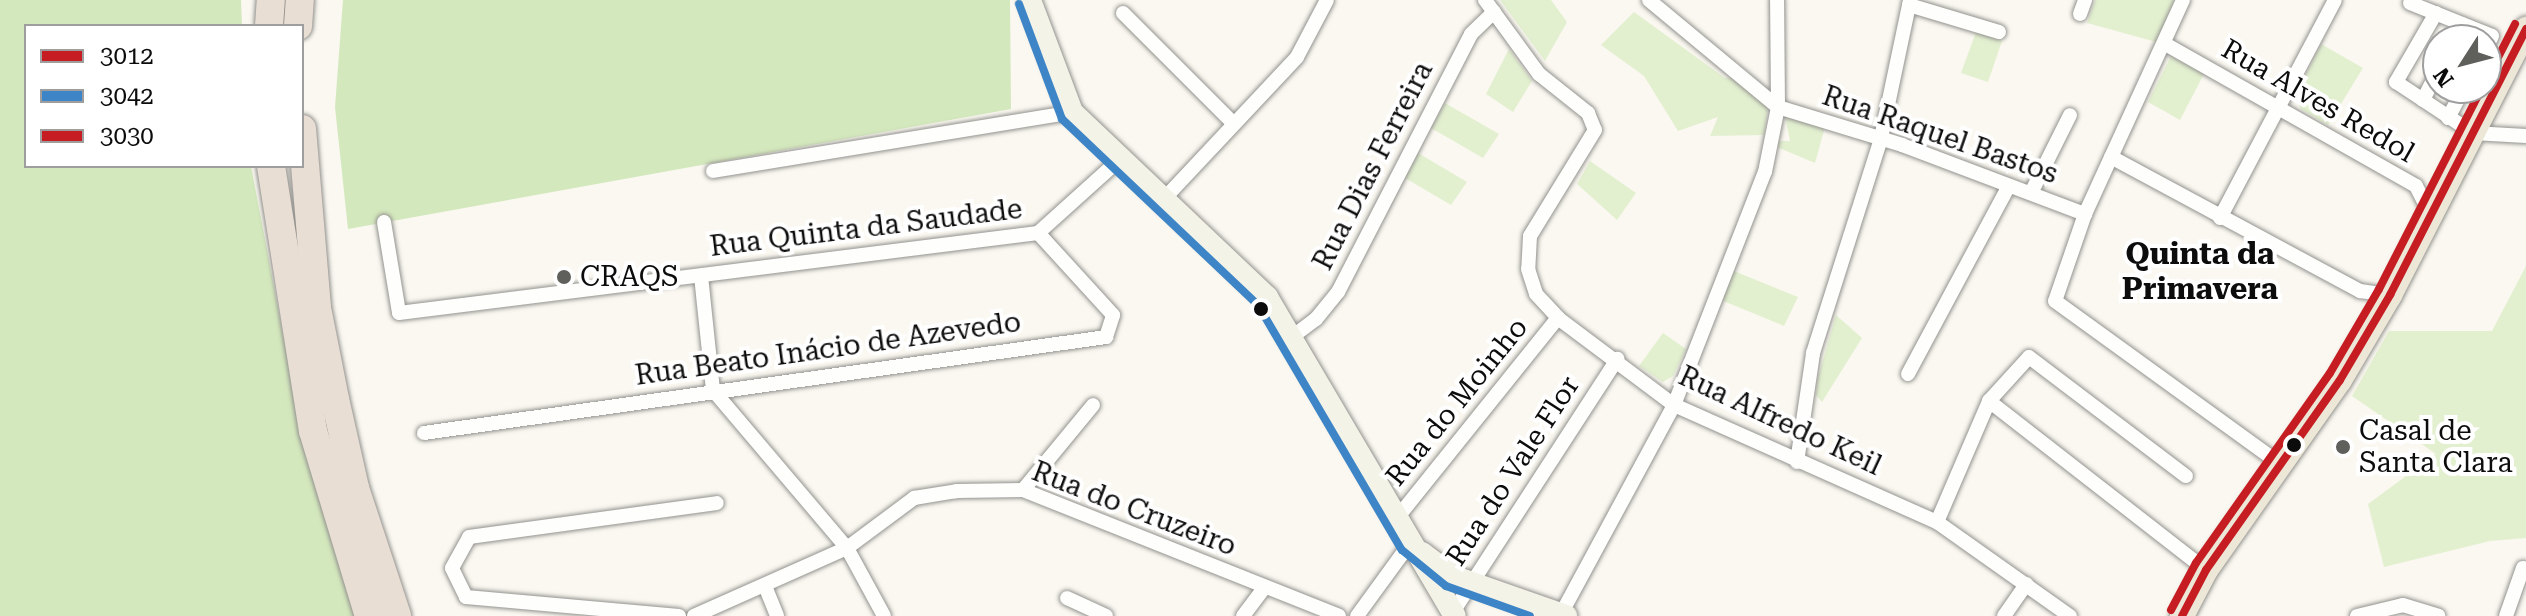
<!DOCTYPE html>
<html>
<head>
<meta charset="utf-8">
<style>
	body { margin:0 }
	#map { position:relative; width:2526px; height:616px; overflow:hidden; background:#faf8f0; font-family:"Roboto Serif",serif }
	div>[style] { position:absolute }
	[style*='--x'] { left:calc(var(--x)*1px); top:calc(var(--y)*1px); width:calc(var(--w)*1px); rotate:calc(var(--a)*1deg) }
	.green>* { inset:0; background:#e3f0d0 }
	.forest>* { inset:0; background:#d4e8bd }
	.roads { filter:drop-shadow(0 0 2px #93928f) drop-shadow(0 0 2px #93928f) }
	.street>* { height:14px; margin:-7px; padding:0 7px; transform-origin:7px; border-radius:7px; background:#fefefd }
	.secondary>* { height:22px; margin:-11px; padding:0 11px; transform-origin:11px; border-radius:11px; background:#f4f3e8 }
	.primary>* { height:24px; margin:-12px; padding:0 12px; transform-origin:12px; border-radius:12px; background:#ece7d7 }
	.highway>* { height:28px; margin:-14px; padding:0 14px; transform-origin:14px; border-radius:14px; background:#e9ded4 }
	.bus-1>* { height:8px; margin:-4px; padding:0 4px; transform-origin:4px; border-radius:4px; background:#c61d23 }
	.bus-2>* { height:8px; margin:-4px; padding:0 4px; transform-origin:4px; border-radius:4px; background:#3d85c6 }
	.bus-3>* { height:8px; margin:-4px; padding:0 4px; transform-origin:4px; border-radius:4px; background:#c61d23 }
	.dots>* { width:22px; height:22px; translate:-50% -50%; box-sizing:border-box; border:4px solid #fff; border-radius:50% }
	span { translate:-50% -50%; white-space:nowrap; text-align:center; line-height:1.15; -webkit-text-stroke:8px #fff; paint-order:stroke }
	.street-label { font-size:28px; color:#0c0c0c }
	.poi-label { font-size:28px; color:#0c0c0c }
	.left { translate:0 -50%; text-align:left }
	.neighbourhood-label { font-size:30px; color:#0c0c0c; font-weight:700 }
	.legend { position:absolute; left:24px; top:24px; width:280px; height:144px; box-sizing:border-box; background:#fff; border:2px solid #9e9e9e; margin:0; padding:10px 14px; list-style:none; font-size:24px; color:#0c0c0c }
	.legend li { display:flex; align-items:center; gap:16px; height:40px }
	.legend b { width:40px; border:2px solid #9e9e9e }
	.north { position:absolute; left:2422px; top:24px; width:80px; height:80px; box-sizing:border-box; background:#fff; border:2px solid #9e9e9e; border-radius:50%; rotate:234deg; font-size:22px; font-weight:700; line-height:32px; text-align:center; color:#0c0c0c }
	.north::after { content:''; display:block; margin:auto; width:28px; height:36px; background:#5f5f5c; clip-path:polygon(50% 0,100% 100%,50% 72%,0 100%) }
</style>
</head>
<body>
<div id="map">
	<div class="green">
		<div style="clip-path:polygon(1500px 0,1551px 0,1567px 22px,1545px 61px)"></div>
		<div style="clip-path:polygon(2095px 0,2174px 0,2160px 43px,2087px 23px)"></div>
		<div style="clip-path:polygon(1634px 12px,1725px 78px,1739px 78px,1768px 106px,1764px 135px,1710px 136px,1718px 117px,1678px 131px,1644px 76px,1601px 45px)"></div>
		<div style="clip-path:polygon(1976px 32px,2002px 41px,1988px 82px,1961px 73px)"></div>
		<div style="clip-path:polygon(2321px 44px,2363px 68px,2328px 125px,2301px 109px,2295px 97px)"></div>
		<div style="clip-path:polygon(1509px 49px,1532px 81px,1513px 112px,1486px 94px)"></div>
		<div style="clip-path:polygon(2171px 56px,2204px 74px,2180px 120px,2148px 102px)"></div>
		<div style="clip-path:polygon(1445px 103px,1499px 134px,1483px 158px,1431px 128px)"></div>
		<div style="clip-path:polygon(1789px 104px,1828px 116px,1815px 163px,1777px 147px,1779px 141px,1790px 141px,1785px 116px)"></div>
		<div style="clip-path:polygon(1418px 153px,1467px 182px,1451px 205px,1405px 178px)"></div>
		<div style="clip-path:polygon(1590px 161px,1636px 193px,1617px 220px,1577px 184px)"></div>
		<div style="clip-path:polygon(2526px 266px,2526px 538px,2490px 541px,2384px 567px,2368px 504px,2436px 454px,2352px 396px,2389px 331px,2492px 331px)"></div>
		<div style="clip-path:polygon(1734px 271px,1798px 297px,1784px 326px,1721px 300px)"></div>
		<div style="clip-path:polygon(1836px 315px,1862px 338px,1822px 402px,1816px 395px,1817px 381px)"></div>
		<div style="clip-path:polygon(1663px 333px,1686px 349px,1673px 376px,1663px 382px,1639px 366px)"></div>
	</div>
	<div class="forest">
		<div style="clip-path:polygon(0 0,241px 0,242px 26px,26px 26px,26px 166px,251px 166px,299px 418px,356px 616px,0 616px)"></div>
		<div style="clip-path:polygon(343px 0,1010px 0,1011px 109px,348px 229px,335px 107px)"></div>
	</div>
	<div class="roads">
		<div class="street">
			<div style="--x:1485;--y:0;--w:92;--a:53.9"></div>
			<div style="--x:1539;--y:74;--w:63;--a:38.5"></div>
			<div style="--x:1588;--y:113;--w:18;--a:68"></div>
			<div style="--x:1595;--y:130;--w:124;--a:121.5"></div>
			<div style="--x:1530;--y:236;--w:33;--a:93"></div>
			<div style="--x:1528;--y:269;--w:26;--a:72"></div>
			<div style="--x:1536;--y:294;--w:33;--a:47"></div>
			<div style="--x:1558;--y:318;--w:145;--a:36.9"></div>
			<div style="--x:1674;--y:405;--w:288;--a:24"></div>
			<div style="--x:1937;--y:522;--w:163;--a:35.3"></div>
			<div style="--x:1649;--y:0;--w:168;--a:39.7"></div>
			<div style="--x:1778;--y:107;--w:130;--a:17"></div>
			<div style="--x:1902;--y:145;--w:196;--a:20.7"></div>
			<div style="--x:2183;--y:0;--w:235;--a:114.6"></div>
			<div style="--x:2085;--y:214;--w:92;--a:109"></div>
			<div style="--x:2055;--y:301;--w:278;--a:35.9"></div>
			<div style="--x:2410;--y:3;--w:88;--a:21.9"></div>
			<div style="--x:2492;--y:36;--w:13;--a:117"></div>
			<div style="--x:1909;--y:5;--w:94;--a:16.7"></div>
			<div style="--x:1123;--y:13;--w:156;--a:45"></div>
			<div style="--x:2436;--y:13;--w:80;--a:120.1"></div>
			<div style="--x:2396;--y:82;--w:92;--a:33.5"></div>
			<div style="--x:2473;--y:133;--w:53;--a:3.2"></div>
			<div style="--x:2080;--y:14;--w:15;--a:-70"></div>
			<div style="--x:2454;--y:40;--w:18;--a:-61"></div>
			<div style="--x:2167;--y:45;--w:286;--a:29.5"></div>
			<div style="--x:2416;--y:186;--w:31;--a:63"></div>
			<div style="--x:2423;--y:100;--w:33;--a:-63"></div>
			<div style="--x:2448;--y:118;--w:34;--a:-62"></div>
			<div style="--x:2111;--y:157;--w:283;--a:28.3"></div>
			<div style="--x:2360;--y:291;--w:30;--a:8"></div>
			<div style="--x:713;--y:171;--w:364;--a:-9.3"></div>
			<div style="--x:2031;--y:193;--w:87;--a:-63.4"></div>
			<div style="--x:1162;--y:201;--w:197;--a:-46.8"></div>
			<div style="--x:1297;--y:57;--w:64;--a:-62.2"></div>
			<div style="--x:2220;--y:218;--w:246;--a:-62.2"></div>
			<div style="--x:384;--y:222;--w:92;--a:80.6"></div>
			<div style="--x:399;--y:313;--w:644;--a:-7.14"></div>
			<div style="--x:1038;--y:233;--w:109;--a:-42"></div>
			<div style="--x:701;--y:276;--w:115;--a:84"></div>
			<div style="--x:713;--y:390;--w:207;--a:49.7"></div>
			<div style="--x:847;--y:548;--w:77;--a:61.4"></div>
			<div style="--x:1292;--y:337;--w:30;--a:-37"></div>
			<div style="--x:1316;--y:319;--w:35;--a:-51"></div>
			<div style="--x:1338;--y:292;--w:290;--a:-62.7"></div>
			<div style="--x:1471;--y:34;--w:32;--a:-44"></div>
			<div style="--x:1908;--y:374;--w:213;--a:-61.8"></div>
			<div style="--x:1989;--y:401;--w:59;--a:-47.7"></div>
			<div style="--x:2029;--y:357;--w:197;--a:37.2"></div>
			<div style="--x:424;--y:433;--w:689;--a:-8.01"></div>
			<div style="--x:1106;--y:337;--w:23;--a:-72"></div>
			<div style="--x:1113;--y:315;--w:111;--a:-132.4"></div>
			<div style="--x:1797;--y:462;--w:110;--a:-81.6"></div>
			<div style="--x:1813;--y:353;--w:225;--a:-72.4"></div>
			<div style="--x:1881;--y:138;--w:141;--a:-78.1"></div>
			<div style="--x:1023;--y:490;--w:110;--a:-50.5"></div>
			<div style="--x:1397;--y:518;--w:257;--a:-51.2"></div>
			<div style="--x:1937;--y:522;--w:132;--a:-66.7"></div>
			<div style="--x:1989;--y:401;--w:275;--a:37.9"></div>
			<div style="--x:765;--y:586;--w:32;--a:68"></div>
			<div style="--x:1067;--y:598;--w:43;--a:24.8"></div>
			<div style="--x:1453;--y:612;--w:302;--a:-57"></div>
			<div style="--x:679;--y:616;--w:214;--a:-174.9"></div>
			<div style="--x:466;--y:597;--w:32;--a:-116"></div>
			<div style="--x:452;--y:568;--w:35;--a:-61"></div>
			<div style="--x:469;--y:537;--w:250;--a:-7.8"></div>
			<div style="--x:694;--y:616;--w:167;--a:-24"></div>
			<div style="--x:847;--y:548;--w:84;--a:-36.7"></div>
			<div style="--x:914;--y:498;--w:44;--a:-9.2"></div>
			<div style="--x:957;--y:491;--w:66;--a:-0.9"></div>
			<div style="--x:1023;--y:490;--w:340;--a:21.7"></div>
			<div style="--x:1243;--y:616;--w:36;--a:-53"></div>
			<div style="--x:1357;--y:616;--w:92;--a:-53.9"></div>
			<div style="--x:1560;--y:616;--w:240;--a:-61.6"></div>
			<div style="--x:1674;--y:405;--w:250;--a:-68.7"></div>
			<div style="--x:1765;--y:172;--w:66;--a:-78.7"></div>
			<div style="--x:1778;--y:107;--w:107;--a:-90.5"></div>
			<div style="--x:2004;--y:616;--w:39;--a:-55"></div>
			<div style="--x:2357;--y:616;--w:47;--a:-13.4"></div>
			<div style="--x:2403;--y:605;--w:37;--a:17"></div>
			<div style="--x:2506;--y:616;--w:51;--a:-70.5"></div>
		</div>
		<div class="secondary">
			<div style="--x:1030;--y:0;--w:120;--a:69.4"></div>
			<div style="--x:1072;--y:112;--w:269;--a:43.5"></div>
			<div style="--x:1267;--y:297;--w:370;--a:59.5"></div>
			<div style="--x:1422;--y:553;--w:38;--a:37"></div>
			<div style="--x:1452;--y:576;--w:121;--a:19.3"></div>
		</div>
		<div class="primary">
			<div style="--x:2182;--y:616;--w:52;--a:-62.4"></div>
			<div style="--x:2206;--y:570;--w:232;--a:-54.8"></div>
			<div style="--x:2340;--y:380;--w:99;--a:-59.5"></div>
			<div style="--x:2390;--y:295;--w:299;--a:-62.9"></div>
		</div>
		<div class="highway">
			<div style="--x:269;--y:26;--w:26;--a:-86"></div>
			<div style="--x:298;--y:26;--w:26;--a:-86"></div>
			<div style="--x:302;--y:129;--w:180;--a:85.2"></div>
			<div style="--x:317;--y:308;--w:93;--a:78.8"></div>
			<div style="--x:335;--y:399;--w:91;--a:77.3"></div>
			<div style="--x:355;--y:488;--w:135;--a:71.8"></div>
			<div style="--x:271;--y:166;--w:268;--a:81"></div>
			<div style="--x:313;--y:431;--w:193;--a:73.2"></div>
		</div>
	</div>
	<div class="bus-1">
		<div style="--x:2182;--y:616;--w:52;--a:-62.4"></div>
		<div style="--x:2206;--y:570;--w:232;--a:-54.8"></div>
		<div style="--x:2340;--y:380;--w:99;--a:-59.5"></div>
		<div style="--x:2390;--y:295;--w:299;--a:-62.9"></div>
	</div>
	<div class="bus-2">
		<div style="--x:1019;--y:4;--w:123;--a:69.5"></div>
		<div style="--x:1062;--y:119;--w:270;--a:43.5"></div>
		<div style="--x:1258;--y:305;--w:284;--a:59.6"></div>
		<div style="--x:1402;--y:550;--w:57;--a:39.3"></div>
		<div style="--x:1446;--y:586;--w:89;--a:19.7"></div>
	</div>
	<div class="bus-3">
		<div style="--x:2486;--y:81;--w:64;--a:-63"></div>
		<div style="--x:2171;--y:610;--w:53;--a:-62"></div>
		<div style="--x:2196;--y:563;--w:232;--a:-54.8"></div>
		<div style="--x:2330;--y:373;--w:97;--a:-59.7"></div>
		<div style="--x:2379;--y:289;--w:226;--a:-62.9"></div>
	</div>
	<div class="dots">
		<div style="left:564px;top:277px;background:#5f5f5c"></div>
		<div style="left:1261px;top:309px;background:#0c0c0c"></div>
		<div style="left:2294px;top:445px;background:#0c0c0c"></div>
		<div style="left:2343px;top:447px;background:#5f5f5c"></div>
	</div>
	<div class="street-label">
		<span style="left:2318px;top:101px;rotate:30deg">Rua Alves Redol</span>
		<span style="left:1940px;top:135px;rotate:19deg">Rua Raquel Bastos</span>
		<span style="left:1373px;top:166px;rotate:-63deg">Rua Dias Ferreira</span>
		<span style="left:866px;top:228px;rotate:-7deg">Rua Quinta da Saudade</span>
		<span style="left:828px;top:349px;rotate:-8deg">Rua Beato Inácio de Azevedo</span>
		<span style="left:1457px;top:402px;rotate:-51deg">Rua do Moinho</span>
		<span style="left:1780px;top:421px;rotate:25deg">Rua Alfredo Keil</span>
		<span style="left:1513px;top:471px;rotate:-57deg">Rua do Vale Flor</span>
		<span style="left:1134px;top:509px;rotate:21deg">Rua do Cruzeiro</span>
	</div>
	<div class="poi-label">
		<span class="left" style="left:580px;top:277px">CRAQS</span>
		<span class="left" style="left:2359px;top:447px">Casal de<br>Santa Clara</span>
	</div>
	<div class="neighbourhood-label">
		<span style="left:2200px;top:271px">Quinta da<br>Primavera</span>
	</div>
	<ul class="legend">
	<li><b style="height:10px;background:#c61d23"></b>3012</li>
	<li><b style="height:10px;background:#3d85c6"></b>3042</li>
	<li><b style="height:10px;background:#c61d23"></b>3030</li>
	</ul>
	<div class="north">N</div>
</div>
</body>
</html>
